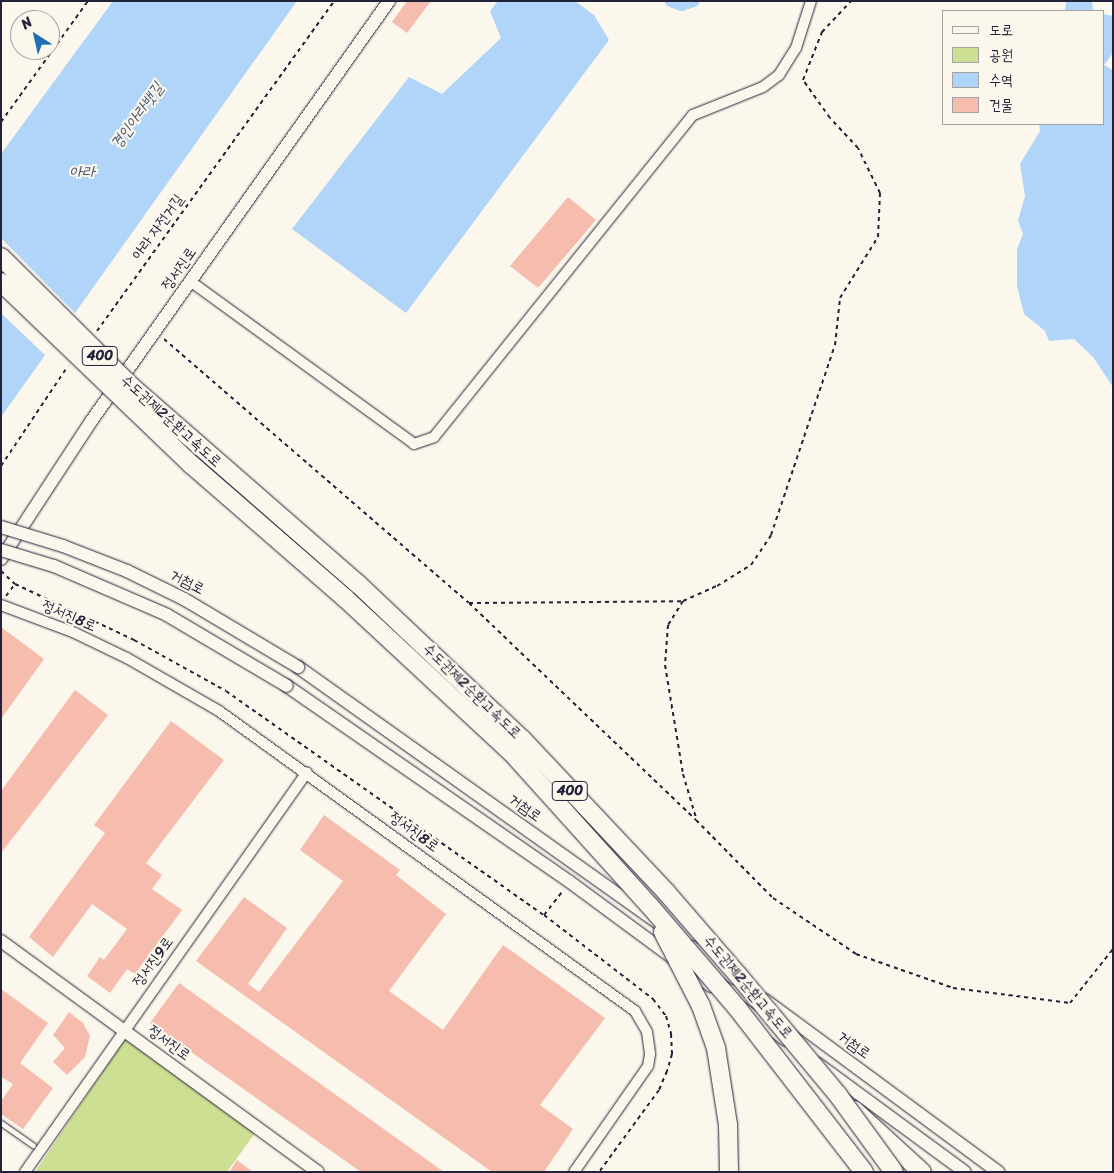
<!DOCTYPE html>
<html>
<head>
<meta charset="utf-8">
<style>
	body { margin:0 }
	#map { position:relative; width:1114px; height:1173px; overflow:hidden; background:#fbf7ec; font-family:Sriracha,"Poor Story",sans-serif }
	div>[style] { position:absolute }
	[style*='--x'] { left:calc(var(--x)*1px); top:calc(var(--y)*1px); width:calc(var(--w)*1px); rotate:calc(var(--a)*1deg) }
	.green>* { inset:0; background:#cddf93 }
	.water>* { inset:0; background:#b0d5f9 }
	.pier>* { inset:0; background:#fbf7ec }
	.canal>* { height:11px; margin:-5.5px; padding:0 5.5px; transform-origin:5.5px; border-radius:5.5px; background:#b0d5f9 }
	.building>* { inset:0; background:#f6bcad }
	.path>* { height:2px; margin-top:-1px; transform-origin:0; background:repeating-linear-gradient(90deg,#22223b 0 4px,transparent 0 8px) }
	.roads { filter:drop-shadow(0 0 1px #22223b) drop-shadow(0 0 1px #22223b) }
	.service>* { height:5px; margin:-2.5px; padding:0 2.5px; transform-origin:2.5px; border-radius:2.5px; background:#fbf7ec }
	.minor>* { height:10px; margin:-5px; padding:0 5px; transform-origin:5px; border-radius:5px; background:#fbf7ec }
	.tertiary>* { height:12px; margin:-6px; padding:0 6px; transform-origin:6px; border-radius:6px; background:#fbf7ec }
	.motorway>* { height:18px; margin:-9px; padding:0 9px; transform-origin:9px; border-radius:9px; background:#fbf7ec }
	.bridges { filter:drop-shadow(0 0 1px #22223b) drop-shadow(0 0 1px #22223b) }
	.tertiary-bridge>* { height:12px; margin:-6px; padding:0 6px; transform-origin:6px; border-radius:6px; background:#fbf7ec }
	.motorway-bridge>* { height:18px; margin:-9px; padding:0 9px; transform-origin:9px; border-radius:9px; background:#fbf7ec }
	span { translate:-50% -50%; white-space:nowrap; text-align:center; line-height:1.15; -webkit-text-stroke:4px #fbf7ec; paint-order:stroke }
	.shield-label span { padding:1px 4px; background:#fbf7ec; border:1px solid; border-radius:4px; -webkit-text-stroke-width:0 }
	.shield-label { font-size:14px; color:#22223b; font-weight:700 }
	.street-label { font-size:15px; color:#22223b }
	.water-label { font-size:16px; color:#4d5874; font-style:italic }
	.frame { position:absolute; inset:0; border:2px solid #22223b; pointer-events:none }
	.legend { position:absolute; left:942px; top:10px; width:162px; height:115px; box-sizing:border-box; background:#fbf7ec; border:1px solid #a4a2a5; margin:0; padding:6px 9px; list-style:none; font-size:15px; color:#22223b }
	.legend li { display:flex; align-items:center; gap:10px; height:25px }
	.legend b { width:25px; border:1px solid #a4a2a5 }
	.north { position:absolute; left:10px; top:10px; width:50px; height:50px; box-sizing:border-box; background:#fbf7ec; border:1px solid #a4a2a5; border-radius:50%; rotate:325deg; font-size:14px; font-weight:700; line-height:20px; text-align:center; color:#22223b }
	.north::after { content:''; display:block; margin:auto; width:18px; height:22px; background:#1f6fb2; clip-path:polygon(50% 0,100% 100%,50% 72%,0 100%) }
</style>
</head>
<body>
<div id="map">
	<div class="green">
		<div style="clip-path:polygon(126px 1037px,255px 1133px,227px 1172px,35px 1172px)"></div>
	</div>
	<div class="water">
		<div style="clip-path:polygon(113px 1px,297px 1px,1px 417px,1px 154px)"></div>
		<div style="clip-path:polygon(498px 1px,575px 1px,594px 15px,609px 40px,406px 313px,292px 229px,409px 77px,442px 94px,501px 38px,490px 11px)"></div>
		<div style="clip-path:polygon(1066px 1px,1092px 1px,1093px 11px,1065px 11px)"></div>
		<div style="clip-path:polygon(1103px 14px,1113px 16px,1113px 53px,1104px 65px,1113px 70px,1113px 387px,1093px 357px,1074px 339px,1049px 341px,1045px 331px,1024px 314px,1017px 286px,1017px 249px,1023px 234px,1018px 221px,1025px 196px,1020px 164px,1040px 131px,1039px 124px,1103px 124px)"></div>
	</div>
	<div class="pier">
		<div style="clip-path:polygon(1px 238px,77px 315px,47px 357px,1px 313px)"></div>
	</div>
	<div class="canal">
		<div style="--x:670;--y:1;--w:12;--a:20"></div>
		<div style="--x:681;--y:5;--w:13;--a:-18"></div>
	</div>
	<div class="building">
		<div style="clip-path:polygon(407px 1px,431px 1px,407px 33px,392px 22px)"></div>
		<div style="clip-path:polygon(568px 197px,596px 220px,538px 288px,510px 266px)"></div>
		<div style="clip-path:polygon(1px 627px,44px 659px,1px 719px)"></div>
		<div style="clip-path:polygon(75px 690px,108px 715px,1px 853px,1px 791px)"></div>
		<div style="clip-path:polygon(171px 721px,224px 760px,146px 863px,162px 875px,152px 889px,182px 910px,135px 974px,127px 969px,110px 993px,87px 976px,100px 957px,104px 960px,127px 929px,92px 904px,53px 957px,29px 937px,105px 833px,94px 825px)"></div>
		<div style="clip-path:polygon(324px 815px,400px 870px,396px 875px,446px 914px,389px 991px,443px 1030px,503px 945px,605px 1018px,540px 1105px,573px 1129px,544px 1172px,492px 1172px,196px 961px,244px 897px,287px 928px,248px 984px,259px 992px,343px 881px,300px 850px)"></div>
		<div style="clip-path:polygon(179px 983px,444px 1172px,361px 1172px,150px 1023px)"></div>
		<div style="clip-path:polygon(1px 989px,48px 1023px,20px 1063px,53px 1088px,23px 1129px,1px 1114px,1px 1101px,13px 1084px,1px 1077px)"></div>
		<div style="clip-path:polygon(69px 1012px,83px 1023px,90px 1036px,85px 1057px,67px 1075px,53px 1062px,65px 1048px,53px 1035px)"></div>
		<div style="clip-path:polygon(237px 1160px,253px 1172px,229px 1172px)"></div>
	</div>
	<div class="path">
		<div style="--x:1;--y:122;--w:149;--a:-54.3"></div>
		<div style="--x:97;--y:331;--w:406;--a:-54.3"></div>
		<div style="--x:164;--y:339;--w:403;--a:40.9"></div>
		<div style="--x:469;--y:603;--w:214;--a:-0.5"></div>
		<div style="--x:683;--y:601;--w:37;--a:-24"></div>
		<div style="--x:717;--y:586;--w:40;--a:-32"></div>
		<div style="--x:751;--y:565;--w:36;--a:-56"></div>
		<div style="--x:771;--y:535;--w:200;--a:-71.4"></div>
		<div style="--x:835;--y:345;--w:47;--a:-83.9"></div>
		<div style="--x:840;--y:298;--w:72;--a:-58.1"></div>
		<div style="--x:878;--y:237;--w:44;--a:-87.4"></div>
		<div style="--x:880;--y:193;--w:50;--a:-116.1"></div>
		<div style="--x:858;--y:148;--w:41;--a:-133"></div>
		<div style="--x:830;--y:118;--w:47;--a:-125.4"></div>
		<div style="--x:803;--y:80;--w:52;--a:-68.4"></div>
		<div style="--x:822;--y:32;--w:42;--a:-46.9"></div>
		<div style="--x:1;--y:466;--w:120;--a:-56.2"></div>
		<div style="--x:1;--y:571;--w:19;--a:43"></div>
		<div style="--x:15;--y:584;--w:132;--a:25.2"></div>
		<div style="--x:134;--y:640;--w:105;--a:29"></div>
		<div style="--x:226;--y:691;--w:389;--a:35.2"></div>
		<div style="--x:544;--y:915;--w:138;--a:37.6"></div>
		<div style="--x:653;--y:999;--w:21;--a:53"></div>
		<div style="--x:666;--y:1016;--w:19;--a:74"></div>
		<div style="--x:671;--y:1034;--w:20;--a:87"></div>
		<div style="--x:672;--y:1054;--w:18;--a:106"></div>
		<div style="--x:667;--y:1071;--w:21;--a:113"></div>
		<div style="--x:659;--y:1090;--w:102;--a:126.2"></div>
		<div style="--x:6;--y:596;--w:15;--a:-53"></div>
		<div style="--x:683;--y:601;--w:28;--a:122"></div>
		<div style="--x:668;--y:625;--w:40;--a:94.3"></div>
		<div style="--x:665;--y:665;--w:110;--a:80.6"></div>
		<div style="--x:683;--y:774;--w:46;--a:73.5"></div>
		<div style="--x:469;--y:603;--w:314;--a:43.7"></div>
		<div style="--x:696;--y:820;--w:110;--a:45.4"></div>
		<div style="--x:773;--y:898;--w:100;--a:34"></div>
		<div style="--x:856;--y:954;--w:103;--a:19.3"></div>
		<div style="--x:953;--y:988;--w:118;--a:7.3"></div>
		<div style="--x:1070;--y:1003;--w:69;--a:-51.5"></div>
		<div style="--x:423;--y:845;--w:13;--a:-51"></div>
		<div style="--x:544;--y:915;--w:29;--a:-52"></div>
	</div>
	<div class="roads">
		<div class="service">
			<div style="--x:1;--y:1123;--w:39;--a:35"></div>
		</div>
		<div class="minor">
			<div style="--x:190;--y:281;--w:277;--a:36"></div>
			<div style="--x:414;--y:444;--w:21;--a:-19"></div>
			<div style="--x:434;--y:437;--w:413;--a:-51.2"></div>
			<div style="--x:693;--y:115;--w:75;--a:-21.8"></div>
			<div style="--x:763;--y:87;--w:20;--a:-37"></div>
			<div style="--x:779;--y:75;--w:32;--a:-58"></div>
			<div style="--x:796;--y:48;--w:49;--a:-72.3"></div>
			<div style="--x:1;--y:605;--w:79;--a:20.7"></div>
			<div style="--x:75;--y:633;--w:58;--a:25.7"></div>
			<div style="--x:127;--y:658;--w:106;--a:29.9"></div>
			<div style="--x:219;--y:711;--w:513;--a:35.8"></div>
			<div style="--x:635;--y:1011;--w:24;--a:60"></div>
			<div style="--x:647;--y:1032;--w:22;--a:82"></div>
			<div style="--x:650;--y:1054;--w:12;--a:99"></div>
			<div style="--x:648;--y:1066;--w:129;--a:124.9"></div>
			<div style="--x:25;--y:1172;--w:489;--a:-54.8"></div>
		</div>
		<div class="tertiary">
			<div style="--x:1;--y:559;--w:166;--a:-56.8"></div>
			<div style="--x:92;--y:420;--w:514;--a:-54.67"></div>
			<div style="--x:298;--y:667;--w:443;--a:35.4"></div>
			<div style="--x:287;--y:686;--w:344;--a:34.7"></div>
			<div style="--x:570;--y:882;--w:175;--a:36.4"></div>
			<div style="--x:1;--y:941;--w:392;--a:36.1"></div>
			<div style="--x:692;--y:947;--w:52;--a:36.4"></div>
			<div style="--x:765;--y:1000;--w:290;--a:36.4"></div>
			<div style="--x:743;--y:1009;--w:53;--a:35.8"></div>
			<div style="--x:818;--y:1064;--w:182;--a:36.3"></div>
		</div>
		<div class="motorway">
			<div style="--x:854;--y:1110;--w:92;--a:42.4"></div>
		</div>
	</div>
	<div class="bridges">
		<div class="tertiary-bridge">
			<div style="--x:1;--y:527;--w:65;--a:17"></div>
			<div style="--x:63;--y:546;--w:69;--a:21.3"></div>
			<div style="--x:127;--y:571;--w:64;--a:26.2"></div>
			<div style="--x:184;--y:599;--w:133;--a:30.8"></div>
			<div style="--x:1;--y:550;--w:55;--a:16.8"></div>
			<div style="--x:54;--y:566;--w:123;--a:23.4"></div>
			<div style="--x:167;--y:615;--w:139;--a:30.6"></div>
		</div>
		<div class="motorway-bridge">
			<div style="--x:1;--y:257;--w:185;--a:44.8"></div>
			<div style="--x:132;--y:387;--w:300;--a:41.1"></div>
			<div style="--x:358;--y:584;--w:226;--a:43.4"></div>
			<div style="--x:522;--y:739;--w:210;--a:46.7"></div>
			<div style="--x:666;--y:892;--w:110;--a:49.1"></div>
			<div style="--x:738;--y:975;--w:156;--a:50.2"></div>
			<div style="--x:838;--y:1095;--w:95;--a:54"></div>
			<div style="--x:1;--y:282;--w:265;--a:43.8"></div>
			<div style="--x:192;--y:465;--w:203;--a:41"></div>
			<div style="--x:345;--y:598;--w:226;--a:42.9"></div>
			<div style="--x:511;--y:752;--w:206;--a:48"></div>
			<div style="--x:649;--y:905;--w:137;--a:49.4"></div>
			<div style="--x:738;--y:1009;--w:206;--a:52.3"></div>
			<div style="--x:663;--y:932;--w:83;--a:62.8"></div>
			<div style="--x:701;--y:1006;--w:45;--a:70.3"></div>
			<div style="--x:716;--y:1048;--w:78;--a:81.1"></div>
			<div style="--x:728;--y:1125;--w:47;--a:88.8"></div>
		</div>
	</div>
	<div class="shield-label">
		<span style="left:100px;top:356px">400</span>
		<span style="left:570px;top:791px">400</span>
	</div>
	<div class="street-label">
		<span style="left:158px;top:227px;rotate:-54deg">아라 자전거길</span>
		<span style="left:179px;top:269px;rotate:-55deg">정서진로</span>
		<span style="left:171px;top:421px;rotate:42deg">수도권제2순환고속도로</span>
		<span style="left:187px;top:582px;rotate:27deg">거첨로</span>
		<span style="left:69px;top:616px;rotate:23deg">정서진8로</span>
		<span style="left:472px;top:691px;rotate:44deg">수도권제2순환고속도로</span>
		<span style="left:525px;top:808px;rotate:36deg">거첨로</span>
		<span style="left:414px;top:832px;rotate:36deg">정서진8로</span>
		<span style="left:153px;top:962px;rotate:-54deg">정서진9로</span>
		<span style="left:748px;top:987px;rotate:50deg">수도권제2순환고속도로</span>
		<span style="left:169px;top:1043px;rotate:36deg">정서진로</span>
		<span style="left:854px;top:1045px;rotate:36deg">거첨로</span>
	</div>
	<div class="water-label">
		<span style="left:137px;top:116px;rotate:-54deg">경인아라뱃길</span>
		<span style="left:82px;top:172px">아라</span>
	</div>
	<div class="frame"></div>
	<ul class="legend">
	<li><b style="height:6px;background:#fbf7ec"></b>도로</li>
	<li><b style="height:14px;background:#cddf93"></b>공원</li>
	<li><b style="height:14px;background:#b0d5f9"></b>수역</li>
	<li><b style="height:14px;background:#f6bcad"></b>건물</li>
	</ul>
	<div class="north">N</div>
</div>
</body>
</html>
